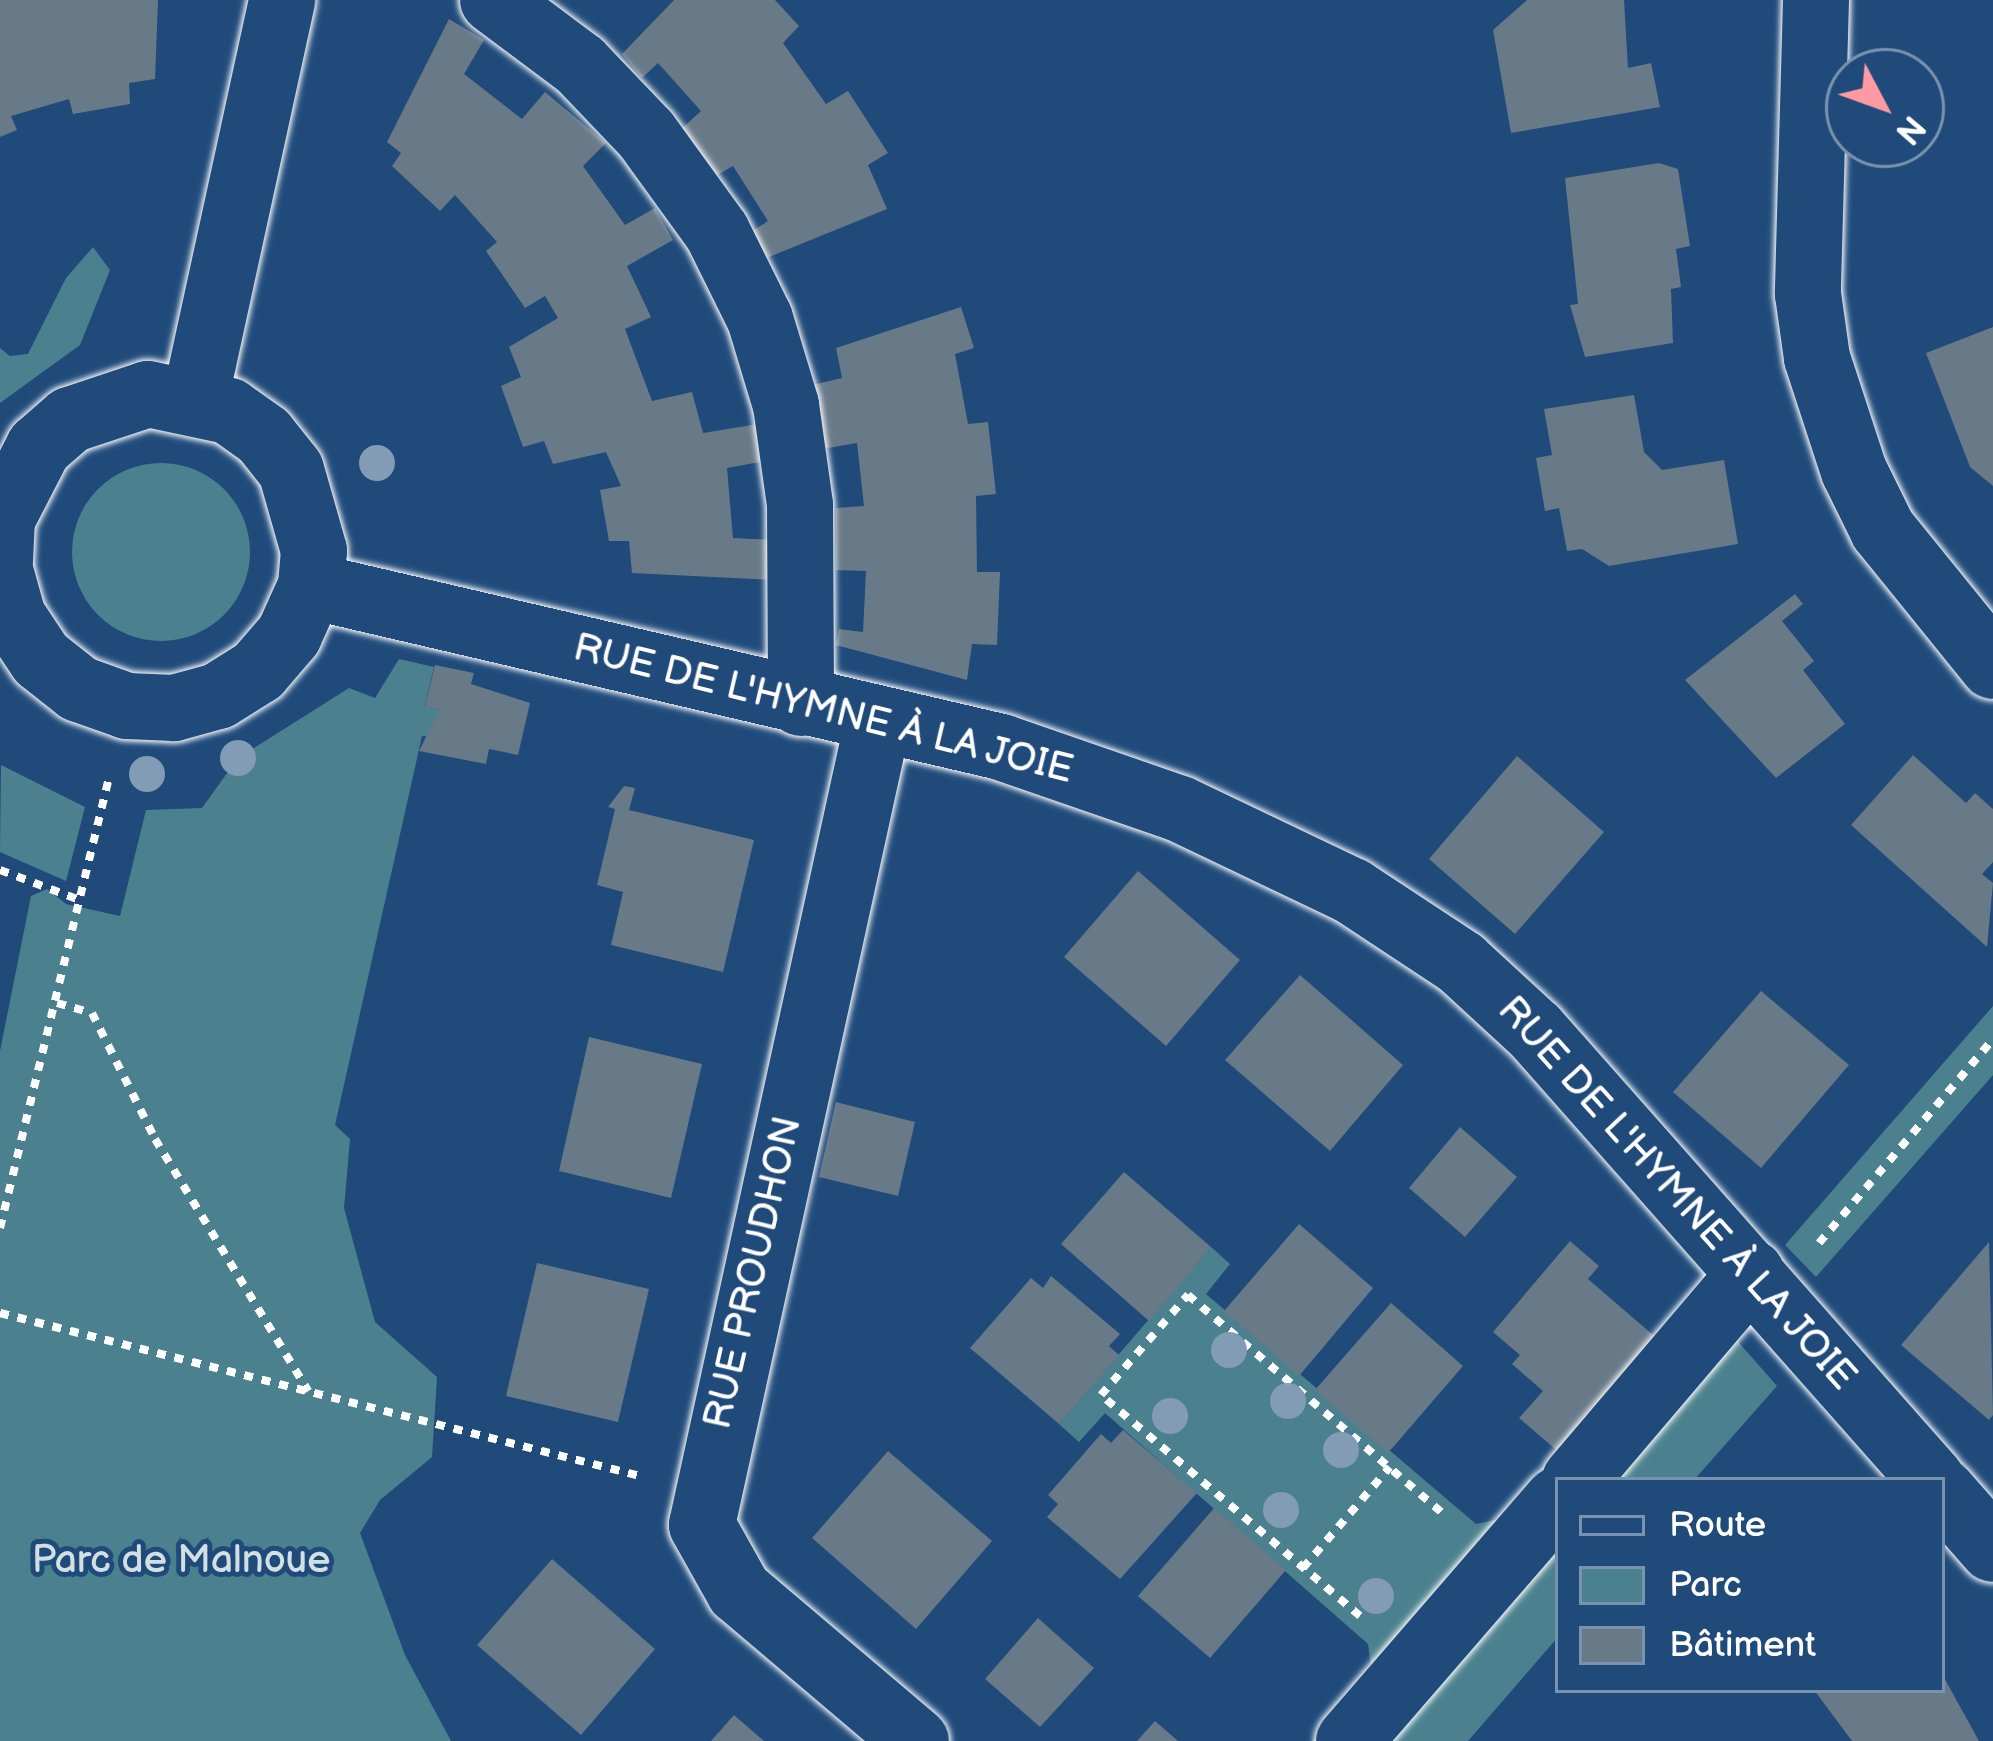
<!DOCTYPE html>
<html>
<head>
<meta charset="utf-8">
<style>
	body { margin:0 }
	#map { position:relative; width:1993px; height:1741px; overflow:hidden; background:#1f4a7a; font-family:"Balsamiq Sans",sans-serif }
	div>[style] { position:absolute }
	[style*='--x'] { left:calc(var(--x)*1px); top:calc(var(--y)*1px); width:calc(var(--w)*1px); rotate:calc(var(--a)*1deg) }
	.green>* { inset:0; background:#4b818e }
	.round { border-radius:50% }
	.building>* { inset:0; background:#687988 }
	.path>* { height:8px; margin-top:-4px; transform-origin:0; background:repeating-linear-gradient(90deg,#fff 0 9px,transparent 0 18px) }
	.roads { filter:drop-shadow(0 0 3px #fff) drop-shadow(0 0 3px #fff) }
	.minor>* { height:66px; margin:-33px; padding:0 33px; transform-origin:33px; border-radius:33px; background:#1f4a7a }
	.trees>* { width:36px; height:36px; margin:-18px; border-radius:50%; background:#819cb4 }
	span { translate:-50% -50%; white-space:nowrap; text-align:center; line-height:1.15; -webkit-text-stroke:10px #1f4a7a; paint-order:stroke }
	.street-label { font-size:39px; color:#fff }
	.park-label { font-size:39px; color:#d2e0e3 }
	.legend { position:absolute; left:1555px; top:1477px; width:390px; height:216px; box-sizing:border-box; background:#1f4a7a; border:3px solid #7992af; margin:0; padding:15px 21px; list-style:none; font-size:36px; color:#fff }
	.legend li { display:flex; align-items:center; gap:24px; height:60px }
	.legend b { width:60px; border:3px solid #7992af }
	.north { position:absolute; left:1825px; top:48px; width:120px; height:120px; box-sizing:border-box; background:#1f4a7a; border:3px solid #7992af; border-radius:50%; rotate:131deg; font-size:33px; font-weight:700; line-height:48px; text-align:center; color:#fff }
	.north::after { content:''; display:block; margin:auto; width:42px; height:54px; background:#ff9aa2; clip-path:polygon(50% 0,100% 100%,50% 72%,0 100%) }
</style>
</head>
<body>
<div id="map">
	<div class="green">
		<div style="clip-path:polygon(93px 247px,110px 270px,80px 345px,0 403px,0 348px,10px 356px,28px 354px,66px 278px)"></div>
		<div class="round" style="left:72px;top:463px;width:178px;height:178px"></div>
		<div style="clip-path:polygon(399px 659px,434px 667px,425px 706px,440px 709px,433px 737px,422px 736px,335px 1125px,350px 1139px,344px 1208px,375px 1322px,437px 1377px,432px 1457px,380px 1500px,360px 1533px,405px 1655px,451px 1741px,0 1741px,0 1051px,31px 896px,47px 889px,66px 904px,120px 916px,146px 810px,202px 808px,238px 758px,349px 688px,375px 698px)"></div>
		<div style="clip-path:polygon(1px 765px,85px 807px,66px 881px,0 852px)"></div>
		<div style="clip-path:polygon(1993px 1006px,1993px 1075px,1816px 1277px,1785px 1245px)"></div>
		<div style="clip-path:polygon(1211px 1247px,1230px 1264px,1206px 1294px,1476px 1524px,1506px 1518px,1698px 1296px,1777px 1386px,1694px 1480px,1558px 1480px,1558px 1637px,1468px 1741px,1312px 1741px,1371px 1667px,1368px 1644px,1105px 1413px,1079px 1442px,1059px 1424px)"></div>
	</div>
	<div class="building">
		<div style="clip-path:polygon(0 0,158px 0,155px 79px,129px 83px,130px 104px,73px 114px,69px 99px,11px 116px,17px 130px,0 137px)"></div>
		<div style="clip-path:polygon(674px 0,775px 0,799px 26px,783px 43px,826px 104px,848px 91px,888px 153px,868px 165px,887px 209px,764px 259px,751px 232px,768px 221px,733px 166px,712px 178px,679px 131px,701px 111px,658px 63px,642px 78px,622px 54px)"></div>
		<div style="clip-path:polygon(1527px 0,1624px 0,1628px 68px,1651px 63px,1660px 107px,1511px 133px,1493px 30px)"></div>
		<div style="clip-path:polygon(449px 19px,484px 40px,464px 74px,522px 119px,545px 92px,606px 143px,583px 166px,625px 225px,655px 208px,673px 240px,627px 266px,651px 317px,625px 329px,652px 401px,692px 392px,703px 433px,758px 424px,765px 461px,727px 468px,733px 538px,775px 540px,774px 580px,632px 573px,629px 541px,609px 541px,600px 490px,621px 486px,606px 452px,553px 464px,544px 441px,523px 447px,501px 386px,521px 377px,509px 347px,558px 318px,545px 296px,525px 308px,486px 251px,497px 242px,455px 195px,440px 211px,392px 166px,401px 153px,387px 142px)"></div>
		<div style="clip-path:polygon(1659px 163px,1678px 169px,1690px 246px,1676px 249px,1681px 287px,1671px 289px,1673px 343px,1585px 357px,1570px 305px,1578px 304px,1565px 178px)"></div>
		<div style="clip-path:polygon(961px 307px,974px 348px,955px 354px,968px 424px,988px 422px,996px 494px,976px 496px,977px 572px,1000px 572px,997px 645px,972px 644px,967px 680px,836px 645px,839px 629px,863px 632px,866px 571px,836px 570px,836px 508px,864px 506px,857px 443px,822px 449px,812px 385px,842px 378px,836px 348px)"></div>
		<div style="clip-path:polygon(1993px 327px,1993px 486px,1970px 467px,1926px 353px)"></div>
		<div style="clip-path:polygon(1634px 395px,1644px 452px,1662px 470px,1724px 460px,1738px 544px,1609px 566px,1582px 549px,1567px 551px,1559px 508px,1545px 511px,1536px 458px,1552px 455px,1544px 409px)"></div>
		<div style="clip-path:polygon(1795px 594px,1803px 604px,1782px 621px,1814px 661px,1803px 670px,1845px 724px,1776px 778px,1685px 680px)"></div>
		<div style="clip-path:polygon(435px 665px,474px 673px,471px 684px,530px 703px,518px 755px,489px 749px,486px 764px,419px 751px,440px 709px,425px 707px)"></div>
		<div style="clip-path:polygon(1913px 755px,1966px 803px,1975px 793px,1993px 809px,1993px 862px,1982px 874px,1993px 883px,1987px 947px,1851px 825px)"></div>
		<div style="clip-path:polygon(1517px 756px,1604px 832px,1515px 934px,1429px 859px)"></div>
		<div style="clip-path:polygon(624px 786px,635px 788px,629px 810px,754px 840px,723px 972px,611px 945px,623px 892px,597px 885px,615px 809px,608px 807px)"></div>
		<div style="clip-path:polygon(1138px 871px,1240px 960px,1166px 1046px,1064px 957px)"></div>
		<div style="clip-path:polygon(1300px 975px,1403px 1065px,1330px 1151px,1225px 1060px)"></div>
		<div style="clip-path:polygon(1761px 991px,1849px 1065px,1761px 1168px,1673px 1092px)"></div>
		<div style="clip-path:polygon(589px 1037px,702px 1064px,671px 1198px,559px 1171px)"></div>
		<div style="clip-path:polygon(836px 1102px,915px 1122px,898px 1196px,819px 1177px)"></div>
		<div style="clip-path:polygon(1460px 1127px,1517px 1177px,1465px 1237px,1409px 1188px)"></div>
		<div style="clip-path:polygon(1124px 1172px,1211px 1247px,1149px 1321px,1061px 1244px)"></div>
		<div style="clip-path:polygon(1299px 1224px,1373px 1288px,1299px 1376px,1224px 1311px)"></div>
		<div style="clip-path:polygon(1570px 1241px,1599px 1266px,1588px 1279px,1660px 1341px,1561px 1454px,1519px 1418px,1543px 1391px,1512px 1364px,1520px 1355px,1493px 1332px)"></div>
		<div style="clip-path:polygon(1989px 1242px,1993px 1415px,1989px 1420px,1901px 1345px)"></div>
		<div style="clip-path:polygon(537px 1263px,649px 1289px,618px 1422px,506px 1396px)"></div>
		<div style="clip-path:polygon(1051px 1276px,1120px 1334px,1109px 1346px,1119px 1355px,1059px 1424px,970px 1348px,1031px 1278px,1043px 1288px)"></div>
		<div style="clip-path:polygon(1391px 1303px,1463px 1366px,1388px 1453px,1315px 1390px)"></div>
		<div style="clip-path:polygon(1123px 1430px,1197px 1493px,1120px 1579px,1047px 1517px,1058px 1504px,1048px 1495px,1101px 1434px,1111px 1443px)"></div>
		<div style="clip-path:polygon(888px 1451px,992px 1541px,916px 1629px,812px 1538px)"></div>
		<div style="clip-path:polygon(1214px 1508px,1286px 1570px,1210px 1658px,1138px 1596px)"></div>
		<div style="clip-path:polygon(552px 1559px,655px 1649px,581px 1735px,477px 1645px)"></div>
		<div style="clip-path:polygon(1038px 1618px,1094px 1668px,1040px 1727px,985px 1679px)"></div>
		<div style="clip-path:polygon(1942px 1674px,1979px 1741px,1852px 1741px,1814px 1690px,1942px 1690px)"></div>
		<div style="clip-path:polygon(734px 1715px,764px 1741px,711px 1741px)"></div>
		<div style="clip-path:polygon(1155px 1721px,1178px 1741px,1137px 1741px)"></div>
	</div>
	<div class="path">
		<div style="--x:0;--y:870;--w:88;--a:20.7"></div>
		<div style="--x:57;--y:1003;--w:36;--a:16"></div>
		<div style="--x:92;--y:1013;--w:141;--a:63.4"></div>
		<div style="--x:155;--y:1139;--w:295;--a:58.7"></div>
		<div style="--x:0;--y:1228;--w:466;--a:-76.4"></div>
		<div style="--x:1819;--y:1243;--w:268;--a:-49.5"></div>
		<div style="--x:0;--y:1313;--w:660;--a:14.29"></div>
		<div style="--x:1303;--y:1568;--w:133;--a:-49.3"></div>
		<div style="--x:1360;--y:1616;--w:340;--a:-139.5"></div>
		<div style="--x:1101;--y:1395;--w:133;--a:-49"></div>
		<div style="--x:1188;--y:1295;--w:340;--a:40.6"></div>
	</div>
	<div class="roads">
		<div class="minor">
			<div style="--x:493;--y:0;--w:109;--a:36.8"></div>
			<div style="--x:580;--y:65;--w:95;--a:46.3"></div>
			<div style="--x:646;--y:134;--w:121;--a:54.1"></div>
			<div style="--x:717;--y:232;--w:97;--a:63.7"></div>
			<div style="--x:760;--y:319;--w:90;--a:73.2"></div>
			<div style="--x:786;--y:405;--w:101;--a:82"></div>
			<div style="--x:800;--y:505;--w:198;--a:89.7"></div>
			<div style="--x:1816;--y:0;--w:294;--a:91.6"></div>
			<div style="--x:1808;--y:294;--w:65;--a:82"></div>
			<div style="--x:1817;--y:358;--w:119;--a:71.9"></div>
			<div style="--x:1854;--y:471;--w:66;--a:63.8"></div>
			<div style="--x:1883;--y:530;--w:175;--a:51"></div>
			<div style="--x:195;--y:400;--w:409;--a:-77.7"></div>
			<div style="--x:0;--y:561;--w:42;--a:-87.3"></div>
			<div style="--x:2;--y:519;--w:81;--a:-62.8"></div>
			<div style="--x:39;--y:447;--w:41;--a:-41.1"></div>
			<div style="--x:70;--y:420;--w:82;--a:-18.4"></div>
			<div style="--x:148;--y:394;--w:83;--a:11.9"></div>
			<div style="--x:229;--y:411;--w:43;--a:35.5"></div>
			<div style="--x:264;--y:436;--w:43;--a:51.5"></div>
			<div style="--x:291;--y:470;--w:84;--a:74.1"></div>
			<div style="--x:314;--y:551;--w:35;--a:95"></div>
			<div style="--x:311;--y:586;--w:54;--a:114.2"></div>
			<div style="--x:289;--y:635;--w:48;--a:130.7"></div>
			<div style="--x:258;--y:671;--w:47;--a:148"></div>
			<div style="--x:218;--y:696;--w:46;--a:164.7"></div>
			<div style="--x:174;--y:708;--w:47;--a:-177.6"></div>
			<div style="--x:127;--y:706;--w:51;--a:-160.5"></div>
			<div style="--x:79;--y:689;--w:48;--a:-141.7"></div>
			<div style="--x:41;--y:659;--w:50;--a:-123.7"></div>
			<div style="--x:13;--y:617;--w:49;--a:-105.5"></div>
			<div style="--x:311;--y:586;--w:709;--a:13.13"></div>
			<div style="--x:1001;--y:747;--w:189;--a:19.1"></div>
			<div style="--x:1180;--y:809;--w:191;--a:25.5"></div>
			<div style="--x:1352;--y:891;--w:131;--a:33.4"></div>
			<div style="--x:1461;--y:963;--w:100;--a:42.6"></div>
			<div style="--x:1535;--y:1031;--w:599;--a:48.52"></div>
			<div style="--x:878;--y:721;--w:823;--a:102.35"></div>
			<div style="--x:702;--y:1525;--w:76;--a:60.7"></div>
			<div style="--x:739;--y:1591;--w:232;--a:40.3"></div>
			<div style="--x:1575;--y:1480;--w:272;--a:-49.6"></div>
			<div style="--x:1942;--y:1491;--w:77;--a:48.7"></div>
			<div style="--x:1349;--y:1741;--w:319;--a:-49.1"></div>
		</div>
	</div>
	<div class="trees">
		<div style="left:377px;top:463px"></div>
		<div style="left:238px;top:758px"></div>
		<div style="left:147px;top:774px"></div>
		<div style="left:1229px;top:1350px"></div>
		<div style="left:1288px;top:1401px"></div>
		<div style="left:1170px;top:1416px"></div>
		<div style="left:1341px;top:1450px"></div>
		<div style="left:1281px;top:1510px"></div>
		<div style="left:1376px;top:1596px"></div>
	</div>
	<div class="street-label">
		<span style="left:823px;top:710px;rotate:14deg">RUE DE L'HYMNE À LA JOIE</span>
		<span style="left:1676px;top:1194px;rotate:48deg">RUE DE L'HYMNE À LA JOIE</span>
		<span style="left:754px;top:1273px;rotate:-77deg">RUE PROUDHON</span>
	</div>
	<div class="park-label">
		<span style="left:181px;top:1561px">Parc de Malnoue</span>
	</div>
	<ul class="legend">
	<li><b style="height:15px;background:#1f4a7a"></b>Route</li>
	<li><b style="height:33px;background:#4b818e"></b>Parc</li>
	<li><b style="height:33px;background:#687988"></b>Bâtiment</li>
	</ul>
	<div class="north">N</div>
</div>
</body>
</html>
